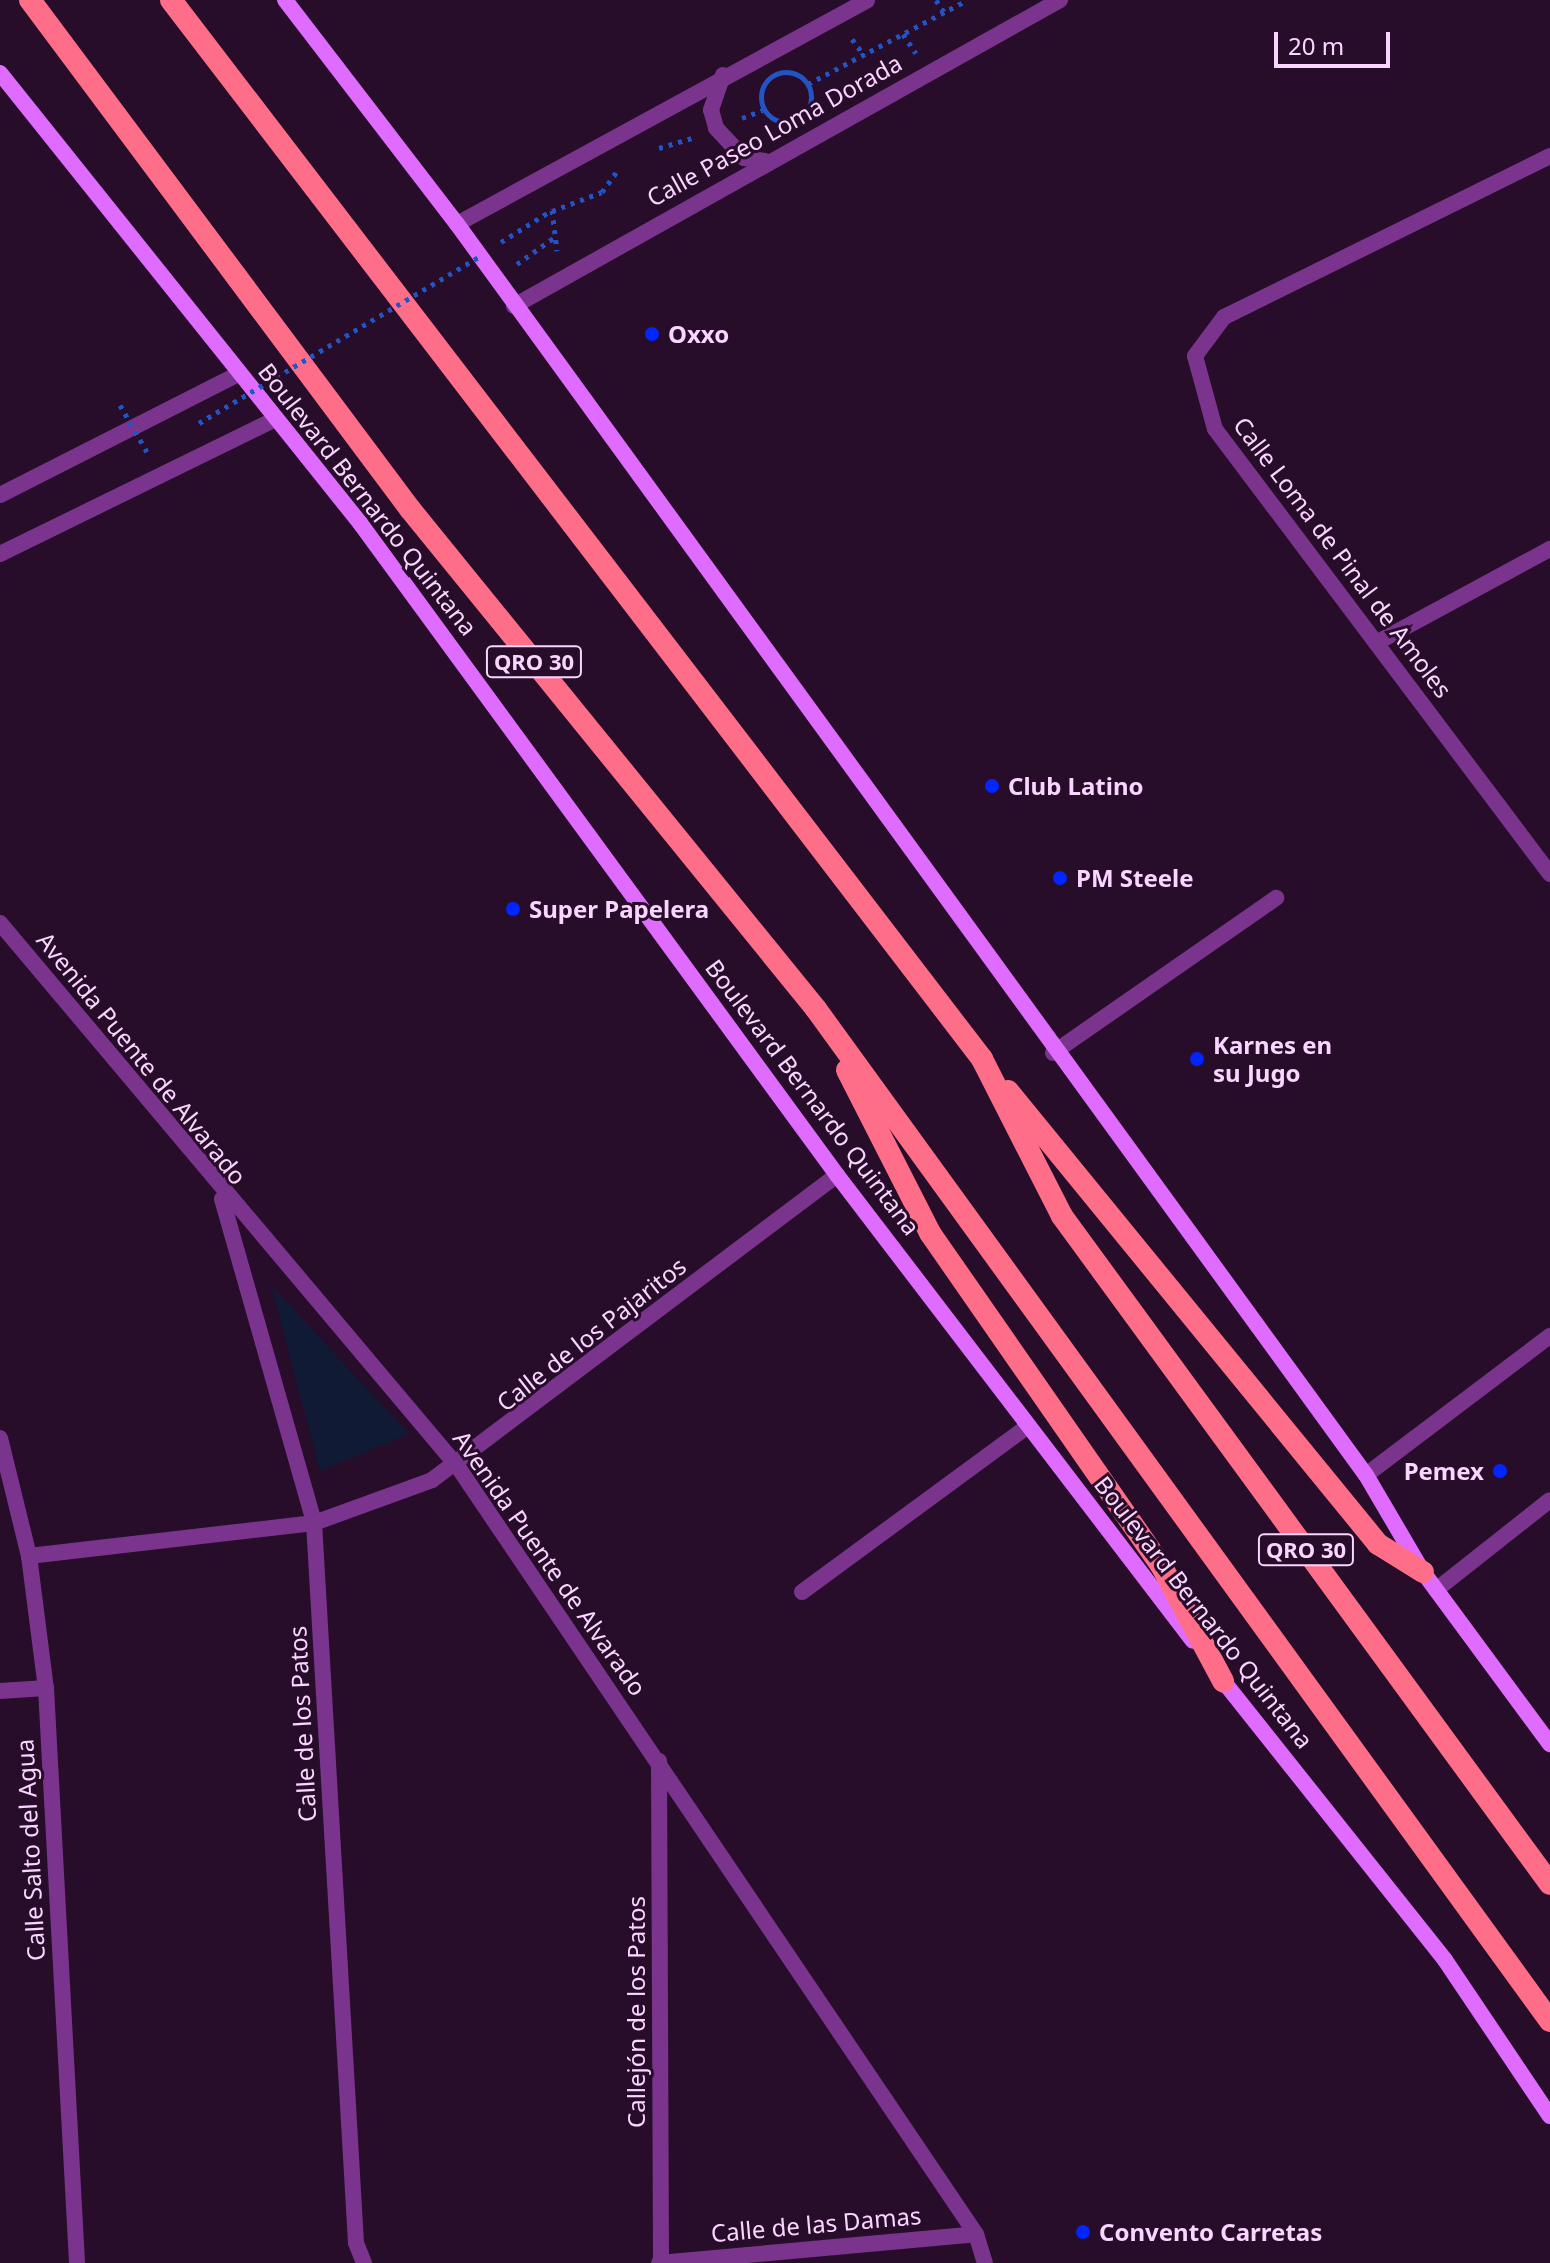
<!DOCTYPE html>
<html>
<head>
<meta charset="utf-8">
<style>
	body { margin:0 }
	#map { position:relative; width:1550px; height:2263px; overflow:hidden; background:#270d29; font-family:"Noto Sans",sans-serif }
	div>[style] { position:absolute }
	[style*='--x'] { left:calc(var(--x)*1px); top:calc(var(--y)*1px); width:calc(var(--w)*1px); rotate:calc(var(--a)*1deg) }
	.green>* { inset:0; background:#101a34 }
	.path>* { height:5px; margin-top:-2.5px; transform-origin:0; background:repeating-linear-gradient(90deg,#2354c5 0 4px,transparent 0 10px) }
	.path>.ring { margin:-2.5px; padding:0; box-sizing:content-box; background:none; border:5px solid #2354c5; border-radius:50% }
	.service>* { height:16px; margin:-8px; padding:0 8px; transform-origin:8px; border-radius:8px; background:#7a348d }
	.minor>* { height:16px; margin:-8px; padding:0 8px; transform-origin:8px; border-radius:8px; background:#7a348d }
	.tertiary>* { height:16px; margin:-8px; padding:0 8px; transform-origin:8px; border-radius:8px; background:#7a348d }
	.secondary>* { height:16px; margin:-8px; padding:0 8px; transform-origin:8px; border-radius:8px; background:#df6cff }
	.trunk>* { height:22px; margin:-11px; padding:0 11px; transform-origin:11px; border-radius:11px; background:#ff6e88 }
	.path-bridge>* { height:5px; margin-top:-2.5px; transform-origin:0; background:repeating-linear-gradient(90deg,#2354c5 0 4px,transparent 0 10px) }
	.dots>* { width:22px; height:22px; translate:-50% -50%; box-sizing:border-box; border:4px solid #270d29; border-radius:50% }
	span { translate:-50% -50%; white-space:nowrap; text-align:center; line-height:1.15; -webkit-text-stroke:6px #270d29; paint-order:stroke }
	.shield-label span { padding:2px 6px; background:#270d29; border:2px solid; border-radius:6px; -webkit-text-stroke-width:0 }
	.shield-label { font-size:22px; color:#fad5ff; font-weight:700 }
	.street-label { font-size:24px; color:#fad5ff }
	.poi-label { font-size:24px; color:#fad5ff; font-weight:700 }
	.left { translate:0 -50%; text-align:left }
	.right { translate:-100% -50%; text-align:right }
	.scale { position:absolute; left:1274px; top:32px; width:116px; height:36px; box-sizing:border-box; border:4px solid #fad5ff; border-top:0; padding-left:10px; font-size:24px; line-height:28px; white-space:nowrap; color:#fad5ff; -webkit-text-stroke:6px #270d29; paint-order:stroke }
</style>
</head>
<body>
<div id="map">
	<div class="green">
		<div style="clip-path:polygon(271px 1285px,409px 1434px,320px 1471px)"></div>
	</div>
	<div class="path">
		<div style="--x:936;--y:0;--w:14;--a:56"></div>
		<div style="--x:903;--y:34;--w:23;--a:56"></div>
		<div style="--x:852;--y:39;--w:20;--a:53"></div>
		<div class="ring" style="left:761px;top:72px;width:45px;height:45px"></div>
		<div style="--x:808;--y:84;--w:180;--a:-27.8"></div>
		<div style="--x:742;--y:118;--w:22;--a:-21"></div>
		<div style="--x:659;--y:148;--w:34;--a:-17"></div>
		<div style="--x:552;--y:210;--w:41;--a:83"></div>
		<div style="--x:552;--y:211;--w:53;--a:-20.8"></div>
		<div style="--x:602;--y:192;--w:29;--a:-54"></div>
		<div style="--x:501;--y:242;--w:60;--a:-32.1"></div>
		<div style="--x:517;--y:264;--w:47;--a:-35.4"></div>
	</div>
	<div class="service">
		<div style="--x:1053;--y:1053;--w:272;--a:-34.8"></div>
		<div style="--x:1436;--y:1590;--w:145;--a:-38.3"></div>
		<div style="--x:802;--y:1592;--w:280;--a:-36.3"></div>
	</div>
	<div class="minor">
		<div style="--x:723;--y:75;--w:37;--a:109"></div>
		<div style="--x:711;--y:110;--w:19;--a:74"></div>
		<div style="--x:716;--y:128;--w:41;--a:47"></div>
		<div style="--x:744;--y:158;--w:21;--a:8"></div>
		<div style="--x:1550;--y:156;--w:364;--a:153.7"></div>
		<div style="--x:1224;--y:317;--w:49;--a:126.6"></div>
		<div style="--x:1195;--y:356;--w:76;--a:74.7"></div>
		<div style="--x:1215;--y:429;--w:557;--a:53.03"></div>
		<div style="--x:1376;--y:643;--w:198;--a:-28.4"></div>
		<div style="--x:0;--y:923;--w:711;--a:49.91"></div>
		<div style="--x:458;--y:1467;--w:926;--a:55.97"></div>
		<div style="--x:976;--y:2234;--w:30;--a:73"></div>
		<div style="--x:222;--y:1199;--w:337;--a:74.1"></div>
		<div style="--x:314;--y:1523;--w:721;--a:86.66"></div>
		<div style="--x:356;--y:2243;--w:22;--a:68"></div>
		<div style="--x:0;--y:1438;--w:122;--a:76.2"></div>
		<div style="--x:29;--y:1556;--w:133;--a:82.7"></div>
		<div style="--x:46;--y:1688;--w:576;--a:86.91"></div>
		<div style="--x:1366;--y:1475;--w:231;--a:-37.1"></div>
		<div style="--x:29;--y:1556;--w:287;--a:-6.6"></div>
		<div style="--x:314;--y:1523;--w:126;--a:-20"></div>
		<div style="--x:432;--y:1480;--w:507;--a:-36.98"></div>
		<div style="--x:0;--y:1691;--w:46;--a:-3.7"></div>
		<div style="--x:659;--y:1761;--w:502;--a:89.77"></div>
		<div style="--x:659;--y:2263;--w:318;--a:-5.2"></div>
	</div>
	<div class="tertiary">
		<div style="--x:457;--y:224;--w:467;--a:-28.6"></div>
		<div style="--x:514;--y:306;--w:626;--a:-29.27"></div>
		<div style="--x:0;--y:495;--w:267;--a:-26.9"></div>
		<div style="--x:0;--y:554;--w:307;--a:-26.1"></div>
	</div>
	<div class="secondary">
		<div style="--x:285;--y:0;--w:282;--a:52.5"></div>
		<div style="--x:457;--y:224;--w:1546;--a:54"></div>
		<div style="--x:1366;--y:1475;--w:113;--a:59.6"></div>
		<div style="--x:1423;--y:1572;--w:214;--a:53.6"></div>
		<div style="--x:0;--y:73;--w:576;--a:51.34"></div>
		<div style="--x:360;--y:523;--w:808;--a:53.81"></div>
		<div style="--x:837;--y:1175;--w:586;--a:52.62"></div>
		<div style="--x:1216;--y:1672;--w:368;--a:51.5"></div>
		<div style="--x:1445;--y:1960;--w:188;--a:56.1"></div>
	</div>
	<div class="trunk">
		<div style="--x:30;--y:0;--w:635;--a:53.26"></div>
		<div style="--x:410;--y:509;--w:644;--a:50.92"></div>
		<div style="--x:816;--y:1009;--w:1250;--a:54.05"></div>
		<div style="--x:171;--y:0;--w:1334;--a:52.55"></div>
		<div style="--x:982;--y:1059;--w:176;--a:63"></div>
		<div style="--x:1062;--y:1216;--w:827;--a:53.85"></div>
		<div style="--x:847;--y:1070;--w:183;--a:63"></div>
		<div style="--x:930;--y:1233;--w:404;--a:55.2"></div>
		<div style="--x:1161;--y:1565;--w:132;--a:61.9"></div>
		<div style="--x:1008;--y:1091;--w:585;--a:50.76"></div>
		<div style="--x:1378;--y:1544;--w:53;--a:31.9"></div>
	</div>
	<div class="path-bridge">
		<div style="--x:120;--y:405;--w:54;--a:60.1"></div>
		<div style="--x:199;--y:423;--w:327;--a:-30.7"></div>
	</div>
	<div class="dots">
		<div style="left:652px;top:334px;background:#0125ff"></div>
		<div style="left:992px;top:786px;background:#0125ff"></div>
		<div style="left:1060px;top:878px;background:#0125ff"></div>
		<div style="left:513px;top:909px;background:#0125ff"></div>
		<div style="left:1197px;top:1059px;background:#0125ff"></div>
		<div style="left:1500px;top:1471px;background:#0125ff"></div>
		<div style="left:1083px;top:2232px;background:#0125ff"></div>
	</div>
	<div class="shield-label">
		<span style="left:534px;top:662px">QRO 30</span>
		<span style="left:1306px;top:1550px">QRO 30</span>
	</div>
	<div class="street-label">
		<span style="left:774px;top:130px;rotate:-29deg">Calle Paseo Loma Dorada</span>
		<span style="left:368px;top:499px;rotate:52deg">Boulevard Bernardo Quintana</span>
		<span style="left:1343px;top:557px;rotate:53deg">Calle Loma de Pinal de Amoles</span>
		<span style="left:142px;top:1058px;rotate:51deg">Avenida Puente de Alvarado</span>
		<span style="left:813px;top:1097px;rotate:53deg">Boulevard Bernardo Quintana</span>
		<span style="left:591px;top:1334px;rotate:-38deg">Calle de los Pajaritos</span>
		<span style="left:550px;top:1563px;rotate:55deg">Avenida Puente de Alvarado</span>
		<span style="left:1204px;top:1612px;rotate:52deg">Boulevard Bernardo Quintana</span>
		<span style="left:302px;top:1724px;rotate:-93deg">Calle de los Patos</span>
		<span style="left:30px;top:1850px;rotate:-93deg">Calle Salto del Agua</span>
		<span style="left:636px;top:2012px;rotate:-90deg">Callejón de los Patos</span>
		<span style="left:816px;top:2224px;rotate:-5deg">Calle de las Damas</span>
	</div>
	<div class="poi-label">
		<span class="left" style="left:668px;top:334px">Oxxo</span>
		<span class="left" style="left:1008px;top:786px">Club Latino</span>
		<span class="left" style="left:1076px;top:878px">PM Steele</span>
		<span class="left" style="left:529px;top:909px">Super Papelera</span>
		<span class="left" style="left:1213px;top:1059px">Karnes en<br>su Jugo</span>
		<span class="right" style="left:1484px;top:1471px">Pemex</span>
		<span class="left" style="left:1099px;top:2232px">Convento Carretas</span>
	</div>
	<div class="scale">20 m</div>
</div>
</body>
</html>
